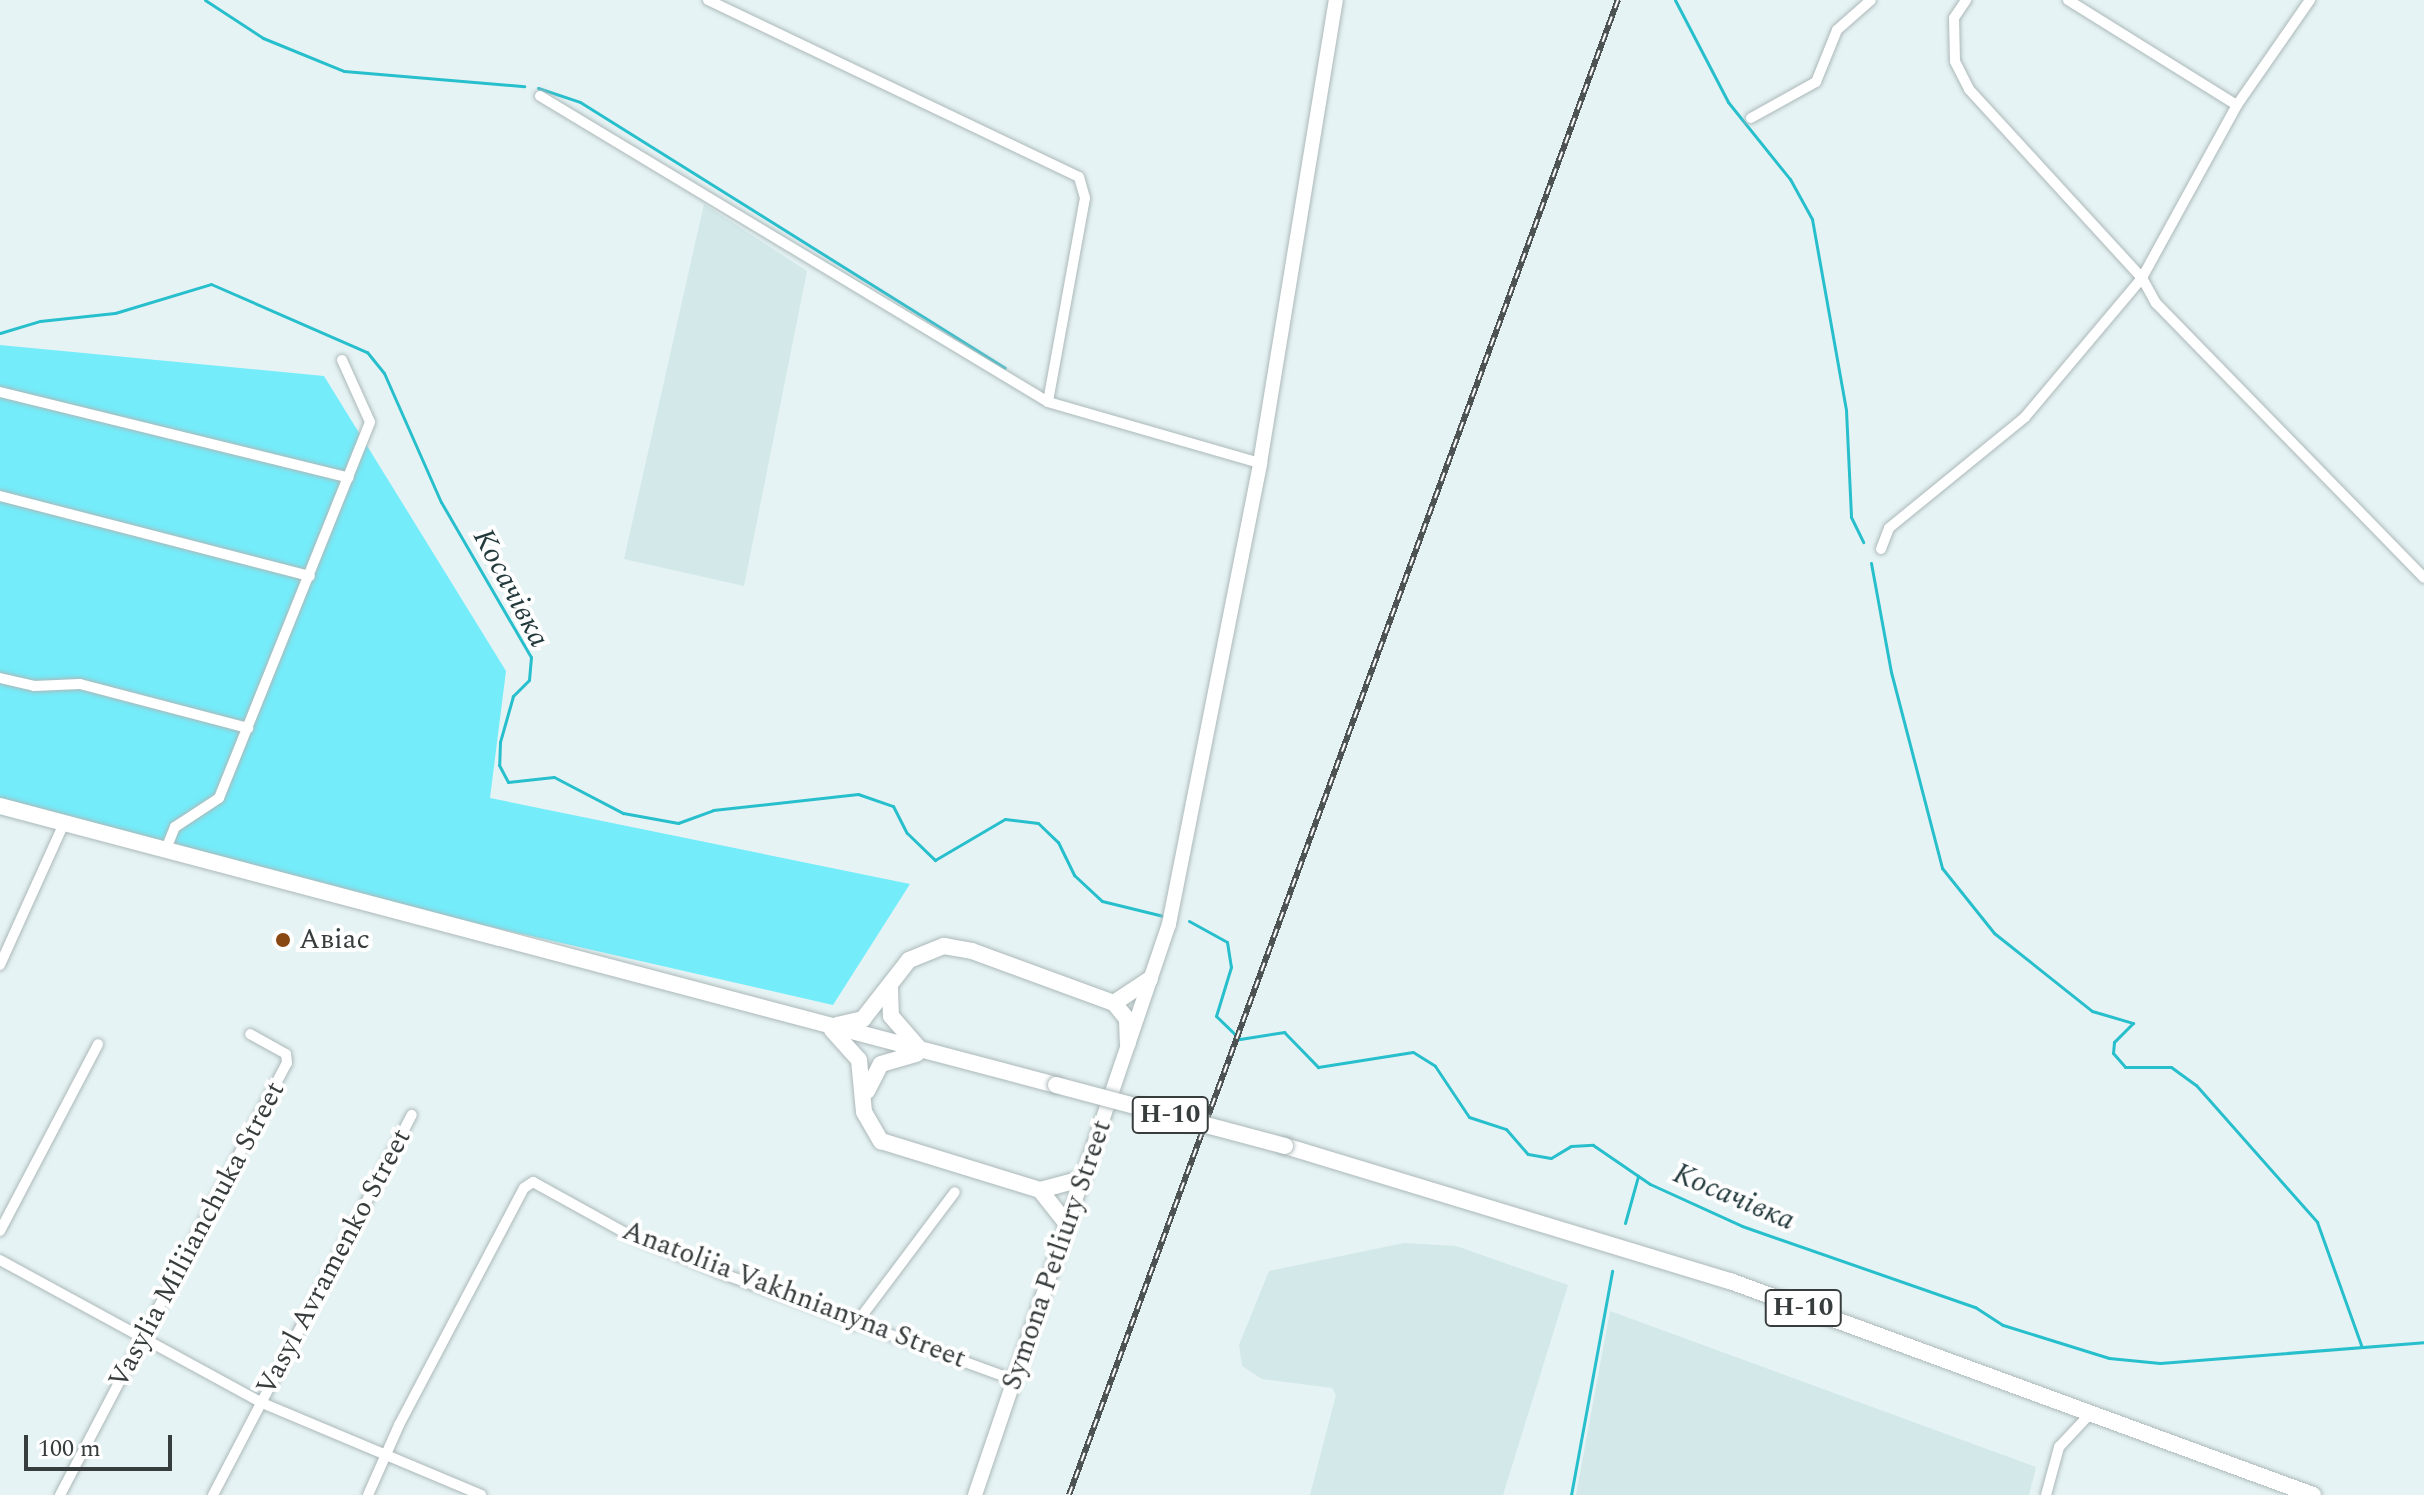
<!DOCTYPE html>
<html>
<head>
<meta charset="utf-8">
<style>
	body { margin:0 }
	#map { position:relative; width:2424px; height:1495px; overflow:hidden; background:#e6f3f4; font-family:Spectral,serif }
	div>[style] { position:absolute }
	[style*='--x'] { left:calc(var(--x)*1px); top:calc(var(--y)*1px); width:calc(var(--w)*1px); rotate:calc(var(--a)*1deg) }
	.built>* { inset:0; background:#d2e8e9 }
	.green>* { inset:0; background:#74ecfa }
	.stream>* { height:3px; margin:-1.5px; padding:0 1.5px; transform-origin:1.5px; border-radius:1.5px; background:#28bfcd }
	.roads { filter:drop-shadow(0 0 2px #acb8b9) drop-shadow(0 0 2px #acb8b9) }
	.street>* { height:10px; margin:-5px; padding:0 5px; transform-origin:5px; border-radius:5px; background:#fff }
	.secondary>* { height:14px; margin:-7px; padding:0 7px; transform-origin:7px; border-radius:7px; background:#fff }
	.primary>* { height:16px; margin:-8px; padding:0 8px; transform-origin:8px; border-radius:8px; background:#fff }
	.rail>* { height:6px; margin-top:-3px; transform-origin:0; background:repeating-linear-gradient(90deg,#fff 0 9px,#4d5353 0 18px); box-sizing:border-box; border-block:2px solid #4d5353 }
	.bridges { filter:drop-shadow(0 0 2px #acb8b9) drop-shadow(0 0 2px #acb8b9) }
	.primary-bridge>* { height:16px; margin:-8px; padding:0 8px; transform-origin:8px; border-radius:8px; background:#fff }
	.dots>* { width:22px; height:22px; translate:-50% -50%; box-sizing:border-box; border:4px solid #fff; border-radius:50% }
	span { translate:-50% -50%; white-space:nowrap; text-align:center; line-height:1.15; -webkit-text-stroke:8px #fff; paint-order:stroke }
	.shield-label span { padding:2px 6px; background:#fff; border:2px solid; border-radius:6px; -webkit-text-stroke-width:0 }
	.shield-label { font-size:26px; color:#373c3c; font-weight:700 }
	.poi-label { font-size:28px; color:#373c3c }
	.left { translate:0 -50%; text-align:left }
	.street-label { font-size:28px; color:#373c3c }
	.water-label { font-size:30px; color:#243b3e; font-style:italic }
	.scale { position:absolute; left:24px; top:1435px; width:148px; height:36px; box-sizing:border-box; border:4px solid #373c3c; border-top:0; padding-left:10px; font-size:24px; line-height:28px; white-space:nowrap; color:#373c3c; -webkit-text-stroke:6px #fff; paint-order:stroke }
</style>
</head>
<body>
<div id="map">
	<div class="built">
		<div style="clip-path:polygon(704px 204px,807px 271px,744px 586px,624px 559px)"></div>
		<div style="clip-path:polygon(1404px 1243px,1456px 1246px,1568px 1285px,1503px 1495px,1310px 1495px,1336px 1395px,1332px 1388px,1262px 1379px,1242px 1366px,1239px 1345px,1269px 1271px)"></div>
		<div style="clip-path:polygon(1610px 1311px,2036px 1467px,2029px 1495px,1576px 1495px)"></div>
	</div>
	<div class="green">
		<div style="clip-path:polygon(0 345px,324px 376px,506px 671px,490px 798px,910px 884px,833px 1005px,0 815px)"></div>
	</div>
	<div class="stream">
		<div style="--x:205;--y:0;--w:69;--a:33.2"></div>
		<div style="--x:263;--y:38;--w:87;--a:22.2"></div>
		<div style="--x:344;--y:71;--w:181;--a:4.8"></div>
		<div style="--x:1675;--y:0;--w:115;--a:62.5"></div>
		<div style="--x:1728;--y:102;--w:99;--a:51.2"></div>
		<div style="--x:1790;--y:179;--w:46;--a:61.2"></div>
		<div style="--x:1812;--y:219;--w:194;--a:79.9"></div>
		<div style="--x:1846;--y:410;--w:107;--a:87.3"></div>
		<div style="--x:1851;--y:517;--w:28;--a:64"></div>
		<div style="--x:538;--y:88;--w:44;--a:18.4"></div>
		<div style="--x:580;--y:102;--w:501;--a:32.04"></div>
		<div style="--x:0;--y:333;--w:42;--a:-16.7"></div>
		<div style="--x:40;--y:321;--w:75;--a:-6.1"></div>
		<div style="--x:115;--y:313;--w:100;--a:-16.8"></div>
		<div style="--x:211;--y:284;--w:170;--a:23.6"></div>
		<div style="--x:367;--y:352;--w:27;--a:51"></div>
		<div style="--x:384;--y:373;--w:141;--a:66.2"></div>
		<div style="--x:441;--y:502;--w:179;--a:59.9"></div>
		<div style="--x:531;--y:657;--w:23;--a:95"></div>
		<div style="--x:529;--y:680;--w:23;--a:135"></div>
		<div style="--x:513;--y:696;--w:48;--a:105.8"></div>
		<div style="--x:500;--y:742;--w:23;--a:92"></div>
		<div style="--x:499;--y:765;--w:19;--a:62"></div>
		<div style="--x:508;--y:782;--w:46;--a:-6.2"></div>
		<div style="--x:554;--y:777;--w:78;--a:27.6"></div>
		<div style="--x:623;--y:813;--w:56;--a:10.3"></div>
		<div style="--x:678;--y:823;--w:37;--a:-20"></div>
		<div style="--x:713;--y:810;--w:146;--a:-6.3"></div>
		<div style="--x:858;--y:794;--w:37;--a:19"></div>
		<div style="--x:893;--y:806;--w:30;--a:63"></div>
		<div style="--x:907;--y:833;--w:39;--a:44"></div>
		<div style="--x:935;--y:860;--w:81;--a:-30.4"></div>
		<div style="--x:1005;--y:819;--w:33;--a:7"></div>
		<div style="--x:1038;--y:823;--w:28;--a:44"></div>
		<div style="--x:1058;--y:842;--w:37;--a:64"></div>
		<div style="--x:1074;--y:875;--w:38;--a:43"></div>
		<div style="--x:1102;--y:901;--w:63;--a:13.8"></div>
		<div style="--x:1871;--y:563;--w:111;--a:79.6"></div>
		<div style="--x:1891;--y:672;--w:203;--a:75.4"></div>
		<div style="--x:1942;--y:868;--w:83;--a:51.3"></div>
		<div style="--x:1994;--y:933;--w:125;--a:38.5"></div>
		<div style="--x:2092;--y:1011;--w:43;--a:16.3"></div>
		<div style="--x:2133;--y:1023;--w:27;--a:135"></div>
		<div style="--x:2114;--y:1042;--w:11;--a:95"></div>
		<div style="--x:2113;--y:1053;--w:18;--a:49"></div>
		<div style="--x:2125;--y:1067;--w:46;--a:0"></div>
		<div style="--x:2171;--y:1067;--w:31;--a:36"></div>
		<div style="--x:2196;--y:1085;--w:183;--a:48.5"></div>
		<div style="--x:2317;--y:1222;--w:131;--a:70.3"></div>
		<div style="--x:1189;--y:921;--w:43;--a:28.9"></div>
		<div style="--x:1227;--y:942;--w:25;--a:81"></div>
		<div style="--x:1231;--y:967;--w:51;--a:107"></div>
		<div style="--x:1216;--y:1016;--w:33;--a:44"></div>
		<div style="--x:1240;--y:1039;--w:45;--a:-9"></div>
		<div style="--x:1284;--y:1032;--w:49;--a:45.8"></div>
		<div style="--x:1318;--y:1067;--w:96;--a:-9"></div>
		<div style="--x:1413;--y:1052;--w:26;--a:32"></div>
		<div style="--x:1435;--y:1066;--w:61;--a:56.3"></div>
		<div style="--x:1469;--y:1117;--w:39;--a:18"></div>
		<div style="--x:1506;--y:1129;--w:33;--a:49"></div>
		<div style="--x:1528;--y:1154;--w:23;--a:10"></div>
		<div style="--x:1551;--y:1158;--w:23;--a:-31"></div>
		<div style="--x:1571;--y:1146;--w:22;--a:-3"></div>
		<div style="--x:1593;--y:1145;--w:69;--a:34.4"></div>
		<div style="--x:1650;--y:1184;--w:101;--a:24.5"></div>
		<div style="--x:1742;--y:1226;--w:247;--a:19.2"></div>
		<div style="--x:1975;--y:1307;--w:33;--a:33"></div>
		<div style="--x:2003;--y:1325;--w:111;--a:17.3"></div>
		<div style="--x:2109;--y:1358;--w:51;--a:5.6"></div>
		<div style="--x:2160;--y:1363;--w:265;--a:-4.5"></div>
		<div style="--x:1625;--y:1223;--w:49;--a:-74.5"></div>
		<div style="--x:1571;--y:1495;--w:228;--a:-79.6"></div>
	</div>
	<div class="roads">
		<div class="street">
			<div style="--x:708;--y:0;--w:411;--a:25.5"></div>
			<div style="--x:1079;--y:177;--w:22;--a:74"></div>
			<div style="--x:1085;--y:198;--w:207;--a:100.3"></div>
			<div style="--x:2068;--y:0;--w:199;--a:31.9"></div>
			<div style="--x:2237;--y:105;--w:128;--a:-55.2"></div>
			<div style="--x:540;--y:96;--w:593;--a:31.06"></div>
			<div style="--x:1048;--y:402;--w:221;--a:16.1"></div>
			<div style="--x:2237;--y:105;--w:197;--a:118.8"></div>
			<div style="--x:2142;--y:278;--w:29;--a:61"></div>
			<div style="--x:2156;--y:303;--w:384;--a:45.7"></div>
			<div style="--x:1751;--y:118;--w:74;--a:-29"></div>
			<div style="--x:1816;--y:82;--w:56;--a:-68"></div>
			<div style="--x:1837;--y:30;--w:45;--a:-41.4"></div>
			<div style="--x:0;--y:392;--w:359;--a:13.8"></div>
			<div style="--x:0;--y:496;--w:320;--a:14.5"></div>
			<div style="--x:1881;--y:549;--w:22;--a:-69"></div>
			<div style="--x:1889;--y:528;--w:176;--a:-39.2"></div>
			<div style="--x:2025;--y:417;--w:182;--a:-49.9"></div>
			<div style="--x:2142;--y:278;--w:256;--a:-132.5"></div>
			<div style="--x:1969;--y:89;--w:31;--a:-117"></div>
			<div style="--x:1955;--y:61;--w:43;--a:-91.3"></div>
			<div style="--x:1954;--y:18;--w:22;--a:-56"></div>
			<div style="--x:0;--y:678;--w:35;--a:13"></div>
			<div style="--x:34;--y:686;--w:46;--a:-2.5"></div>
			<div style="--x:80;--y:684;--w:174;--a:14.7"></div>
			<div style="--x:166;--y:849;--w:24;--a:-68"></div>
			<div style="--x:175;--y:827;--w:53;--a:-33.4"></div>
			<div style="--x:219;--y:798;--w:405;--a:-68.1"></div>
			<div style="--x:370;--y:422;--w:68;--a:-114.3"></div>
			<div style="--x:0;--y:965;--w:156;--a:-65.7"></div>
			<div style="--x:0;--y:1231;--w:211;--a:-62.3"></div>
			<div style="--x:0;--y:1260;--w:296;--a:28.6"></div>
			<div style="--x:260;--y:1402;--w:240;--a:22.8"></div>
			<div style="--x:855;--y:1325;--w:166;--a:-53.1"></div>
			<div style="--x:60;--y:1495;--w:488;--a:-62.3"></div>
			<div style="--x:287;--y:1063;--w:9;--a:-96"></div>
			<div style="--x:286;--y:1054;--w:41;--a:-150.9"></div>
			<div style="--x:213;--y:1495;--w:429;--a:-62.4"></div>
			<div style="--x:368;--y:1495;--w:77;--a:-66.1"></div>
			<div style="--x:399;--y:1425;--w:268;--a:-62.2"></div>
			<div style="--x:524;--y:1188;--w:11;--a:-34"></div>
			<div style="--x:533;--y:1182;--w:110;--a:28.9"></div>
			<div style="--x:629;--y:1235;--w:105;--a:22.4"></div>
			<div style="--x:726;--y:1275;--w:307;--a:20"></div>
			<div style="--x:2046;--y:1495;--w:50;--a:-74.8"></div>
			<div style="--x:2059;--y:1447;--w:44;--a:-46.8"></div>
		</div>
		<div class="secondary">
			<div style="--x:975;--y:1495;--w:603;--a:-71.23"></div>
			<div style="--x:1169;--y:924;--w:470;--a:-78.8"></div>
			<div style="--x:1260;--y:463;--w:469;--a:-80.7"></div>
		</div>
		<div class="primary">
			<div style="--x:0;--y:806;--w:1092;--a:14.8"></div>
			<div style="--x:890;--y:989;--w:27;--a:88"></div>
			<div style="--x:891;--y:1016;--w:41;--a:48.9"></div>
			<div style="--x:1114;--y:1003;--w:43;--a:-33.7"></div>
			<div style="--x:837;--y:1025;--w:27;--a:-13"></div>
			<div style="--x:863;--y:1019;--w:75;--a:-52.1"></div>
			<div style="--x:909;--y:960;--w:38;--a:-22"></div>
			<div style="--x:944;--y:946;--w:28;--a:10"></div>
			<div style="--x:972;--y:951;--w:151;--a:20.1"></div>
			<div style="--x:1114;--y:1003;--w:21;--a:51"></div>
			<div style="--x:1127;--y:1019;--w:24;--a:88"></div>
			<div style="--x:832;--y:1030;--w:40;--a:48"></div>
			<div style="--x:859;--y:1060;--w:52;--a:84.5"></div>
			<div style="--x:864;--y:1112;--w:34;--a:60"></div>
			<div style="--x:881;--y:1141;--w:166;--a:17.1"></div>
			<div style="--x:1040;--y:1190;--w:43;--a:-14.7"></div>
			<div style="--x:867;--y:1091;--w:30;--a:-63"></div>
			<div style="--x:881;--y:1064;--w:37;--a:-16"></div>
			<div style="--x:1285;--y:1146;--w:465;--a:16.9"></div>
			<div style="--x:1730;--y:1281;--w:621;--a:20.16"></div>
			<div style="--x:1040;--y:1190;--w:43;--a:51.5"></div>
		</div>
	</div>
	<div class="rail">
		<div style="--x:1069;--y:1495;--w:1593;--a:-69.84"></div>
	</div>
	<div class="bridges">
		<div class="primary-bridge">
			<div style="--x:1056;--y:1085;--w:237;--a:14.9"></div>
		</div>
	</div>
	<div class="dots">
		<div style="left:283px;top:940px;background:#894811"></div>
	</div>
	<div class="shield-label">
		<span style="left:1170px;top:1115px">Н-10</span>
		<span style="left:1803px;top:1308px">Н-10</span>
	</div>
	<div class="poi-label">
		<span class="left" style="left:299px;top:940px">Авіас</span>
	</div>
	<div class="street-label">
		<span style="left:197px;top:1235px;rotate:-62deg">Vasylia Miliianchuka Street</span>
		<span style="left:1057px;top:1255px;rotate:-71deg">Symona Petliury Street</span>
		<span style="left:334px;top:1262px;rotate:-62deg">Vasyl Avramenko Street</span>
		<span style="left:794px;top:1295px;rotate:21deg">Anatoliia Vakhnianyna Street</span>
	</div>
	<div class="water-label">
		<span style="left:511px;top:588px;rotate:62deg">Косачівка</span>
		<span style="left:1734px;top:1197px;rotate:23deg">Косачівка</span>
	</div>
	<div class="scale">100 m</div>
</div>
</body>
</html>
